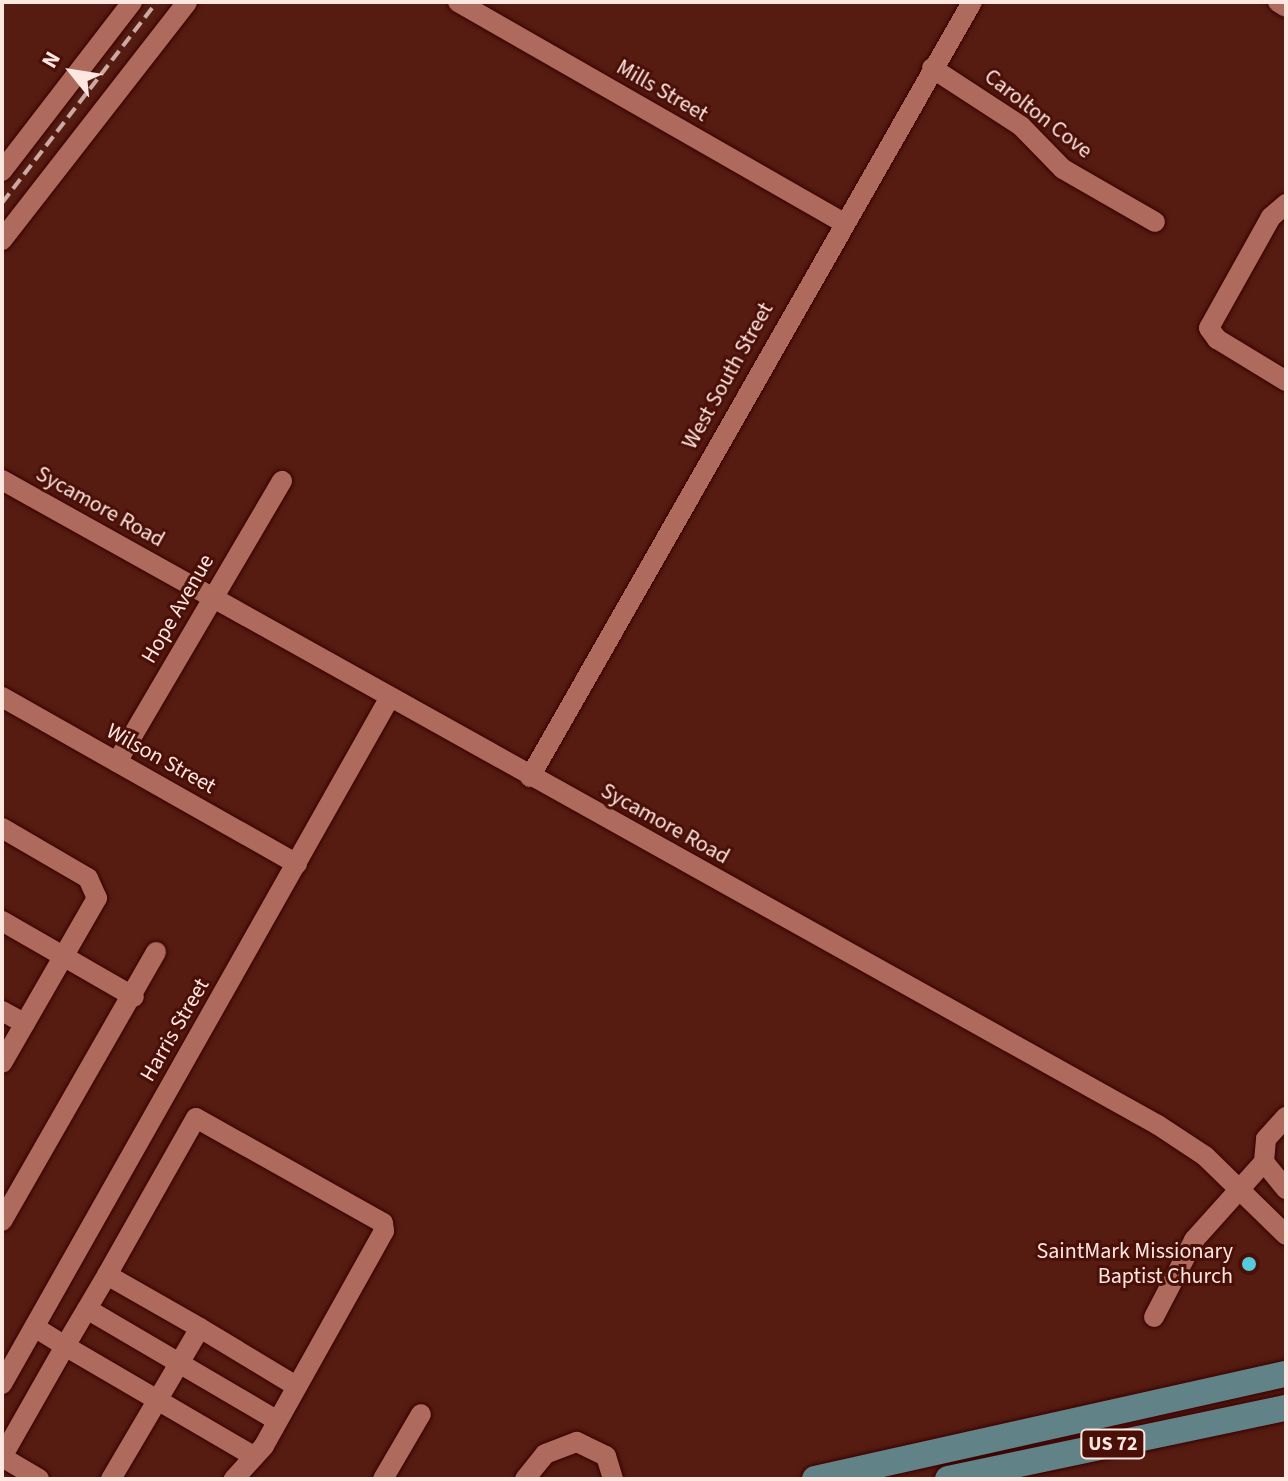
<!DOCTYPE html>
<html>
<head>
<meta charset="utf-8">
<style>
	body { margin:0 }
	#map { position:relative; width:1288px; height:1481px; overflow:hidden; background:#561c12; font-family:"Source Sans 3",sans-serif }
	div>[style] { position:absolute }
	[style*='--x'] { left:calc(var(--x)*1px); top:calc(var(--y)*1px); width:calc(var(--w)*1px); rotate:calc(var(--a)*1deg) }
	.roads { filter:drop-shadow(0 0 2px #390000) drop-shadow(0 0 2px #390000) }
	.minor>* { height:20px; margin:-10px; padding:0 10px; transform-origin:10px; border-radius:10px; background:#ad6a5d }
	.major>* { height:26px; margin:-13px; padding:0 13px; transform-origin:13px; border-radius:13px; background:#618388 }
	.rail>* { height:4px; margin-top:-2px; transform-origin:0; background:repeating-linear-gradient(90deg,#ccaaa4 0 12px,transparent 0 18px) }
	.dots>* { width:22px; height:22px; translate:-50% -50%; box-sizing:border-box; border:4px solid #4a1008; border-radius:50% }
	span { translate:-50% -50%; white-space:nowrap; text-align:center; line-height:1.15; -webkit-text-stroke:6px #4a1008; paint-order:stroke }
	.shield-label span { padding:2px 6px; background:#4a1008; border:2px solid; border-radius:6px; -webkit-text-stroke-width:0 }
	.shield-label { font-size:20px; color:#fee6e1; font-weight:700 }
	.street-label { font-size:22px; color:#fee6e1 }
	.poi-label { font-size:22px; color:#fee6e1 }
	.right { translate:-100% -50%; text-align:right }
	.frame { position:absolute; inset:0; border:4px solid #fee6e1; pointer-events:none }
	.north { position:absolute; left:32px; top:32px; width:80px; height:80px; -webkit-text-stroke:6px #4a1008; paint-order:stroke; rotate:300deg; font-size:22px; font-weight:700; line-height:32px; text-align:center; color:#fee6e1 }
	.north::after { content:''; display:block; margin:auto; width:28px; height:36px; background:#fee6e1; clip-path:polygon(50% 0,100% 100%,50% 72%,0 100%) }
</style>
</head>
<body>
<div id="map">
	<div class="roads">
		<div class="minor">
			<div style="--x:458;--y:2;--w:443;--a:29.8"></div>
			<div style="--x:1278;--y:2;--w:9;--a:32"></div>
			<div style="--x:932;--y:68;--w:106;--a:33.1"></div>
			<div style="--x:1021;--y:126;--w:60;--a:45.7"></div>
			<div style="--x:1063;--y:169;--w:106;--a:29.9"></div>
			<div style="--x:2;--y:171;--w:213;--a:-52.4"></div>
			<div style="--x:1286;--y:204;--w:20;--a:139"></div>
			<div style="--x:1271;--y:217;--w:127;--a:119.2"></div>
			<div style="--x:1209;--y:328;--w:14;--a:54"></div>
			<div style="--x:1217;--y:339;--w:81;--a:31.3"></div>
			<div style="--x:2;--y:240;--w:301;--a:-52.1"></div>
			<div style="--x:2;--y:480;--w:1324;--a:29.16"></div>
			<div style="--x:1158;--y:1125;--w:56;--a:33.4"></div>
			<div style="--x:1205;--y:1156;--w:113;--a:44.3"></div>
			<div style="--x:2;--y:697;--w:339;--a:29.5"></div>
			<div style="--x:117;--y:762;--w:326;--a:-59.6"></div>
			<div style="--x:530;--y:777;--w:892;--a:-60.3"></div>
			<div style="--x:2;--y:828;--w:99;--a:30.2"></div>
			<div style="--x:88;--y:878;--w:22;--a:66"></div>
			<div style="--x:97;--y:898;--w:190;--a:119.9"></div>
			<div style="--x:2;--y:921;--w:152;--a:29.9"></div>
			<div style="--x:2;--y:1011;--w:26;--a:29"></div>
			<div style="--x:1264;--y:1162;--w:35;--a:51"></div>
			<div style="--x:2;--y:1221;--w:310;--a:-60.2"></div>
			<div style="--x:107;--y:1275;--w:82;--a:120.6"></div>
			<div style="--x:65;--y:1346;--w:218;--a:30.3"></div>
			<div style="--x:87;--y:1309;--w:219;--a:30.4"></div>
			<div style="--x:1154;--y:1317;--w:87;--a:-62.5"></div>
			<div style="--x:1194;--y:1240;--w:105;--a:-48.1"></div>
			<div style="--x:1264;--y:1162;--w:23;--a:-85"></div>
			<div style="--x:1266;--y:1139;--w:30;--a:-48"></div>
			<div style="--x:200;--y:1328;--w:112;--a:31.1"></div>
			<div style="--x:2;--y:1384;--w:787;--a:-60.54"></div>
			<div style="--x:2;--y:1457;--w:128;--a:-60.4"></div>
			<div style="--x:65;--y:1346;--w:36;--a:-148"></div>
			<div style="--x:2;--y:1457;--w:43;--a:30.7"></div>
			<div style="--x:111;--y:1479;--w:175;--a:-59.5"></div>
			<div style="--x:200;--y:1328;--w:107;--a:-150.3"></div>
			<div style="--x:107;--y:1275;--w:180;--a:-60.5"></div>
			<div style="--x:196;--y:1118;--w:214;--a:29.3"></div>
			<div style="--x:383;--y:1223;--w:8;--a:83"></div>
			<div style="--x:384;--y:1231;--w:246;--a:119.2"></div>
			<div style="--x:264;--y:1446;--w:45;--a:132.3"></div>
			<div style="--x:383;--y:1479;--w:75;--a:-59.7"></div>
			<div style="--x:525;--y:1479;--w:32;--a:-51"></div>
			<div style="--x:545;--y:1454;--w:34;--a:-21"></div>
			<div style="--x:577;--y:1442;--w:32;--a:26"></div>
			<div style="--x:606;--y:1456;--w:24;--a:73"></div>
		</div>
		<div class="major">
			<div style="--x:815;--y:1479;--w:483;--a:-12.6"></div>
			<div style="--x:948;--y:1479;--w:345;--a:-11.9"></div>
		</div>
	</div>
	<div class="rail">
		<div style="--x:2;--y:203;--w:254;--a:-52.4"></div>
	</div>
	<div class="dots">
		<div style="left:1249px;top:1264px;background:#55cadf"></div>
	</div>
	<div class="shield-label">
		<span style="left:1113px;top:1444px">US 72</span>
	</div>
	<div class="street-label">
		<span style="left:662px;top:91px;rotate:30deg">Mills Street</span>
		<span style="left:1038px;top:114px;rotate:38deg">Carolton Cove</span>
		<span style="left:728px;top:376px;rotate:-61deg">West South Street</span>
		<span style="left:100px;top:507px;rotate:29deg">Sycamore Road</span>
		<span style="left:178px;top:609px;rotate:-60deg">Hope Avenue</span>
		<span style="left:161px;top:759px;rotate:29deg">Wilson Street</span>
		<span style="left:665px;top:824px;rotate:29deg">Sycamore Road</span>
		<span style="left:175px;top:1030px;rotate:-60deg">Harris Street</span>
	</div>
	<div class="poi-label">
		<span class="right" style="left:1233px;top:1264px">SaintMark Missionary<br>Baptist Church</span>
	</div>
	<div class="frame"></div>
	<div class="north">N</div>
</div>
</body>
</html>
